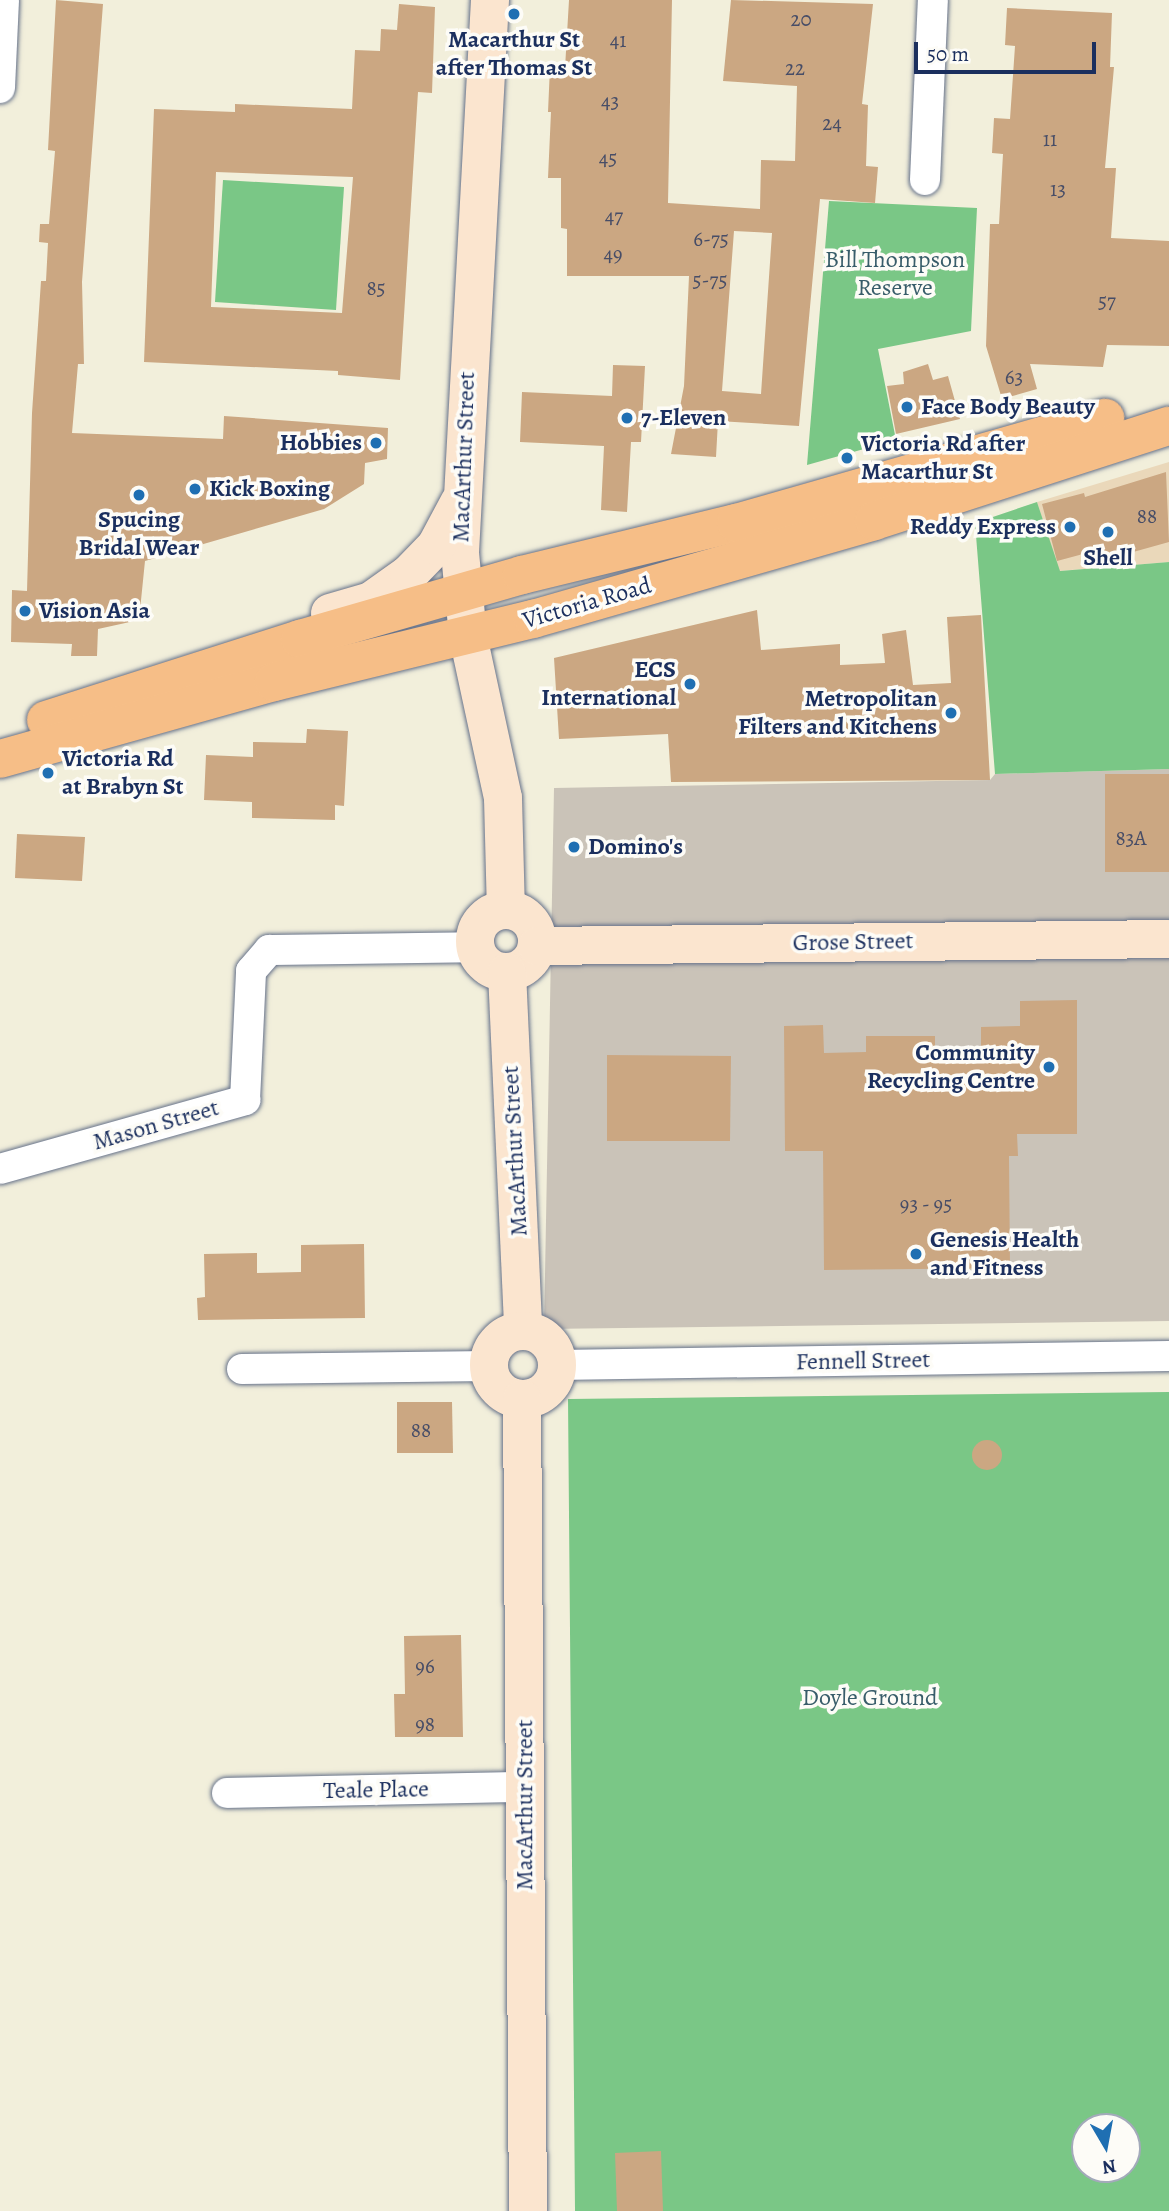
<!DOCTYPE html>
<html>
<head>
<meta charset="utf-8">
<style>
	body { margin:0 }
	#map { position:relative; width:1169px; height:2211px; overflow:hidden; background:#f2efdb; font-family:Alegreya,serif }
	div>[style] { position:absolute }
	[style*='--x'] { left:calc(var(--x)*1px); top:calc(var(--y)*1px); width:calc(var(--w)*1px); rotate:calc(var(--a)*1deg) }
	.built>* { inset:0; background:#ead8ba }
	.industrial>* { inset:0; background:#cac3b8 }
	.green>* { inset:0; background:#7ac786 }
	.building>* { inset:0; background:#cba782 }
	.round { border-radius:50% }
	.roads { filter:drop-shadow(0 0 2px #66728a) drop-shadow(0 0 2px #66728a) }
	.street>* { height:30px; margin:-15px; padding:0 15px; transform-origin:15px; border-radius:15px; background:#fff }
	.secondary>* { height:38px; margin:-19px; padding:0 19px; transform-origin:19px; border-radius:19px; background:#fbe5cf }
	.secondary>.ring { margin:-19px; padding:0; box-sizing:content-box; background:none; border:38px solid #fbe5cf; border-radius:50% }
	.primary>* { height:38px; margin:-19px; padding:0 19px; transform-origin:19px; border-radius:19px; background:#f6be87 }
	.dots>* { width:19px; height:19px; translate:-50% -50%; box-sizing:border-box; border:4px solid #fdfcf7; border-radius:50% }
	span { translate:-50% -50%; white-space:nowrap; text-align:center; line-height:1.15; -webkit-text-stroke:7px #fdfcf7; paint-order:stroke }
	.number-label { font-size:21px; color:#474d67 }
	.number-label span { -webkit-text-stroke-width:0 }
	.poi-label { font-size:24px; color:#1b2f5e; font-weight:700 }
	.left { translate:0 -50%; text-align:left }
	.right { translate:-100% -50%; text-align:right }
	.park-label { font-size:24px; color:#385d6a }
	.street-label { font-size:24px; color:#1b2f5e }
	.north { position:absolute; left:1071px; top:2113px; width:70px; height:70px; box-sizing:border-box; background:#fdfcf7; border:2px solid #a3aaba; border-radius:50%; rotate:170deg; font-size:19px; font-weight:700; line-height:28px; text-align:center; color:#1b2f5e }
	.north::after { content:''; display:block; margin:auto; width:24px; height:32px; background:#1f6fb2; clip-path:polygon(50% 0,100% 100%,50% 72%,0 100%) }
	.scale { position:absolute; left:914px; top:42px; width:182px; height:32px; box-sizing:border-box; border:4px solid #1b2f5e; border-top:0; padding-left:9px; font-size:21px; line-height:24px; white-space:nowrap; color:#1b2f5e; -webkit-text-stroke:5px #fdfcf7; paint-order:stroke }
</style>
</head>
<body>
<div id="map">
	<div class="built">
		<div style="clip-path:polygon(1169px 462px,1169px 562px,1059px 571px,1037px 502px)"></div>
	</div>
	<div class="industrial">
		<div style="clip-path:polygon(1169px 769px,1169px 1321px,544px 1329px,554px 788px,990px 780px,995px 774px)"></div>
	</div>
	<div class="green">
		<div style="clip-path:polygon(223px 180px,344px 187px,336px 310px,215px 302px)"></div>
		<div style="clip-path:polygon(829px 201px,977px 208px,971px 331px,878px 349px,896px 440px,807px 465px)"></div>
		<div style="clip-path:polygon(1037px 502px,1060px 571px,1169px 562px,1169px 769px,995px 774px,975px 523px)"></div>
		<div style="clip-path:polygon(evenodd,1169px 1392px,1169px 2211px,575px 2211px,568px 1399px,1169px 1392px,1085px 2127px,1127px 2127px,1127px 2169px,1085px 2169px,1085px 2127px)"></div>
	</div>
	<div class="building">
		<div style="clip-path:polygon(56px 0,103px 4px,82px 282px,84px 364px,78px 364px,72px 433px,223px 439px,224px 416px,388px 428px,387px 459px,365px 463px,364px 484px,324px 509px,145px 561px,139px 620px,98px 629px,97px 656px,71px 656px,72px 644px,11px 642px,12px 590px,27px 591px,32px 413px,41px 281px,46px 281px,48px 243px,39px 242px,40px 224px,49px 224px,55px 151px,48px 150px)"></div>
		<div style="clip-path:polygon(evenodd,569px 0,672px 0,668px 203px,760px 209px,761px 160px,795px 161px,797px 86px,723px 81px,731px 0,873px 4px,862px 104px,868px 105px,866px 166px,878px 167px,875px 203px,820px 199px,799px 426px,718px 421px,716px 457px,671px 454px,684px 386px,689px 276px,567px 276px,567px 229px,561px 228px,561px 178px,548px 178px,551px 112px,548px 112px,550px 67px,565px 68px,569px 0,734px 231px,772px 233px,761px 394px,722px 391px,734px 231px)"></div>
		<div style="clip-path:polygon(evenodd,399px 4px,435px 7px,432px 93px,418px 92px,400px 380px,338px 375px,338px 371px,144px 362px,154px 109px,235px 112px,235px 104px,352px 109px,355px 50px,380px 51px,381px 29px,397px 30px,399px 4px,216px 172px,353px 177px,342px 313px,211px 307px,216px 172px)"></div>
		<div style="clip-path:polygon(1007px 8px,1112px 13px,1110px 67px,1114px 67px,1105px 168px,1116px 168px,1111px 238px,1169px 241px,1169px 346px,1107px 345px,1103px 367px,1030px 364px,1037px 389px,1002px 399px,986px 346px,990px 224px,999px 224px,1003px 154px,992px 153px,994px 118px,1010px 119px,1015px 46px,1005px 45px)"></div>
		<div style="clip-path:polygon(928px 364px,933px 380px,948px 376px,960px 419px,896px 434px,887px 386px,904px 384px,903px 372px)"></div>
		<div style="clip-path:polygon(613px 365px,645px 366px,641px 442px,631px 442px,627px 512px,601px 510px,604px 446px,520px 442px,522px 392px,612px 396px)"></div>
		<div style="clip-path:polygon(1166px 472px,1169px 542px,1101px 561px,1098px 550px,1057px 561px,1042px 504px,1084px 493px,1085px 497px)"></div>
		<div style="clip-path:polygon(757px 610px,761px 650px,840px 644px,840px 665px,885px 663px,882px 634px,906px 630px,913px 685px,951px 683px,947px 617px,981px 615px,990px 780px,671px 782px,668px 734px,559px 739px,554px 658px)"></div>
		<div style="clip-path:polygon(307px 729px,348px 731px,344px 806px,335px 805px,335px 820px,252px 818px,252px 802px,204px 800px,206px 755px,253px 757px,253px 742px,306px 743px)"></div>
		<div style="clip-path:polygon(1105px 774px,1169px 774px,1169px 872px,1105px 872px)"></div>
		<div style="clip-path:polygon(17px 834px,85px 837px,82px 881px,15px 878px)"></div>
		<div style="clip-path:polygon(1077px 1000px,1077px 1134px,1017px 1134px,1018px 1156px,1009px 1156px,1010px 1268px,824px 1270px,823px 1151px,785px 1151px,784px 1026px,823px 1025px,824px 1053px,866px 1052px,866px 1036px,935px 1036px,935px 1054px,981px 1054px,981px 1027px,1020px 1026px,1020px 1001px)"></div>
		<div style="clip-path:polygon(607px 1055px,731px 1056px,730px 1141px,607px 1141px)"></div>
		<div style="clip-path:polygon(364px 1244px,365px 1318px,198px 1320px,197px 1298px,205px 1297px,204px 1254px,257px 1253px,257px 1273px,301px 1272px,301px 1245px)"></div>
		<div style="clip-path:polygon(397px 1402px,452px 1402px,453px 1453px,397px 1453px)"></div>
		<div class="round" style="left:972px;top:1440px;width:30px;height:30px"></div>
		<div style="clip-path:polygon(461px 1635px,463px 1737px,395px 1737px,394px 1694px,405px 1694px,404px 1636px)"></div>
		<div style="clip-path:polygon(661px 2151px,663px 2211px,617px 2211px,615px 2153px)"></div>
	</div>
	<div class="roads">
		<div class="street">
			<div style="--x:0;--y:88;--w:88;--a:-87.4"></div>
			<div style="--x:925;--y:180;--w:180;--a:-87.5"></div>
			<div style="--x:0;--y:1169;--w:255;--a:-15.7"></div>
			<div style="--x:245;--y:1100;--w:129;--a:-87.3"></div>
			<div style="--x:251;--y:971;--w:28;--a:-49"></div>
			<div style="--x:269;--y:950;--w:207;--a:-0.8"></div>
			<div style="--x:557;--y:1365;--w:612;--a:-0.84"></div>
			<div style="--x:242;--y:1369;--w:247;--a:-0.7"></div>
			<div style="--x:227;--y:1793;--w:298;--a:-1.2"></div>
		</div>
		<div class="secondary">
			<div style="--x:490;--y:0;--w:554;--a:93.11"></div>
			<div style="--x:460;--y:553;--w:83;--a:84.5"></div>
			<div style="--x:468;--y:636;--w:166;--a:77.8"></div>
			<div style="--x:503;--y:798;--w:112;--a:88.5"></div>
			<div style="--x:330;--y:613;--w:43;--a:-16.3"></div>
			<div style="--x:371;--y:601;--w:47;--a:-35.4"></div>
			<div style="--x:409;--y:574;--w:39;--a:-46"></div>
			<div style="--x:436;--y:546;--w:49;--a:-61.9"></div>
			<div class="ring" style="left:475px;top:910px;width:24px;height:24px"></div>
			<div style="--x:537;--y:946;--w:632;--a:-0.63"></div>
			<div style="--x:507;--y:972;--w:359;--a:87.4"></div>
			<div class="ring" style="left:489px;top:1331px;width:30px;height:30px"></div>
			<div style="--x:522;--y:1399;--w:812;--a:89.58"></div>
		</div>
		<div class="primary">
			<div style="--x:46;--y:720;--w:267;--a:-17.7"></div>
			<div style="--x:300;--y:639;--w:231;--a:-16.1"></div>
			<div style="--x:522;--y:575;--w:220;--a:-13.7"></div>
			<div style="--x:736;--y:523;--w:384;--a:-15.9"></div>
			<div style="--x:0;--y:759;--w:285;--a:-15.7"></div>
			<div style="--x:274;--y:682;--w:267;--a:-13.7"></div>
			<div style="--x:533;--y:619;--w:355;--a:-16"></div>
			<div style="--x:874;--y:521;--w:310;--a:-17.9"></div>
		</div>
	</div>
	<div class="dots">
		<div style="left:514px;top:14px;background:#1f6fb2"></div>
		<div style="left:907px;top:407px;background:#1f6fb2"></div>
		<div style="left:627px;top:418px;background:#1f6fb2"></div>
		<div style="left:376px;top:443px;background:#1f6fb2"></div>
		<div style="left:847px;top:458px;background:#1f6fb2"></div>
		<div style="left:195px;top:489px;background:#1f6fb2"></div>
		<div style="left:139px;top:495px;background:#1f6fb2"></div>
		<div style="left:1070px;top:527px;background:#1f6fb2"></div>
		<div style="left:1108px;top:532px;background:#1f6fb2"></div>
		<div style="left:25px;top:611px;background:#1f6fb2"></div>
		<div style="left:690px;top:684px;background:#1f6fb2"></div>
		<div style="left:951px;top:713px;background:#1f6fb2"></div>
		<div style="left:48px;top:773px;background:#1f6fb2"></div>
		<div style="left:574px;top:847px;background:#1f6fb2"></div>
		<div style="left:1049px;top:1067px;background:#1f6fb2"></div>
		<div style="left:916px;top:1254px;background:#1f6fb2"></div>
	</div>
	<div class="number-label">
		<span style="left:801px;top:19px">20</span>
		<span style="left:618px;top:40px">41</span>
		<span style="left:795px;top:68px">22</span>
		<span style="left:610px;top:101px">43</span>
		<span style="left:832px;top:123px">24</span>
		<span style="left:1050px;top:139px">11</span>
		<span style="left:608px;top:158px">45</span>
		<span style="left:1058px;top:189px">13</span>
		<span style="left:614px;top:216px">47</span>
		<span style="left:711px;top:239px">6-75</span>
		<span style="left:613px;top:254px">49</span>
		<span style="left:710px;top:280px">5-75</span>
		<span style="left:376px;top:288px">85</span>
		<span style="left:1107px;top:301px">57</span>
		<span style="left:1014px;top:377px">63</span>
		<span style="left:1147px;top:516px">88</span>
		<span style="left:1131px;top:838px">83A</span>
		<span style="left:926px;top:1204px">93 - 95</span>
		<span style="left:421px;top:1430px">88</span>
		<span style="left:425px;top:1666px">96</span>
		<span style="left:425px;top:1724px">98</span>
	</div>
	<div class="poi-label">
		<span style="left:514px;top:54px">Macarthur St<br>after Thomas St</span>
		<span class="left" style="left:921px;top:407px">Face Body Beauty</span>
		<span class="left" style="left:641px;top:418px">7-Eleven</span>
		<span class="right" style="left:362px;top:443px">Hobbies</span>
		<span class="left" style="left:861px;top:458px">Victoria Rd after<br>Macarthur St</span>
		<span class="left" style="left:209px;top:489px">Kick Boxing</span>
		<span style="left:139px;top:534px">Spucing<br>Bridal Wear</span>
		<span class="right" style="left:1056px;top:527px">Reddy Express</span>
		<span style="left:1108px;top:558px">Shell</span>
		<span class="left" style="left:39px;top:611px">Vision Asia</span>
		<span class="right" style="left:676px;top:684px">ECS<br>International</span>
		<span class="right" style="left:937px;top:713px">Metropolitan<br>Filters and Kitchens</span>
		<span class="left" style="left:62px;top:773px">Victoria Rd<br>at Brabyn St</span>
		<span class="left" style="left:588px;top:847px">Domino's</span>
		<span class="right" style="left:1035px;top:1067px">Community<br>Recycling Centre</span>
		<span class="left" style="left:930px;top:1254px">Genesis Health<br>and Fitness</span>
	</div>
	<div class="park-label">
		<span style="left:895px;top:274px">Bill Thompson<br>Reserve</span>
		<span style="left:870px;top:1698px">Doyle Ground</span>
	</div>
	<div class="street-label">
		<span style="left:464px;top:457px;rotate:-88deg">MacArthur Street</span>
		<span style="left:587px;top:603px;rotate:-16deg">Victoria Road</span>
		<span style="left:853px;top:942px;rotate:-1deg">Grose Street</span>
		<span style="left:156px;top:1125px;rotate:-16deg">Mason Street</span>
		<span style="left:515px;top:1151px;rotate:-93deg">MacArthur Street</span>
		<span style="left:863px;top:1361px;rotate:-1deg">Fennell Street</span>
		<span style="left:376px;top:1790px;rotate:-1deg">Teale Place</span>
		<span style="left:525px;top:1805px;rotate:-90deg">MacArthur Street</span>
	</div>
	<div class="north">N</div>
	<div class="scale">50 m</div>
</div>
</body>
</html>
